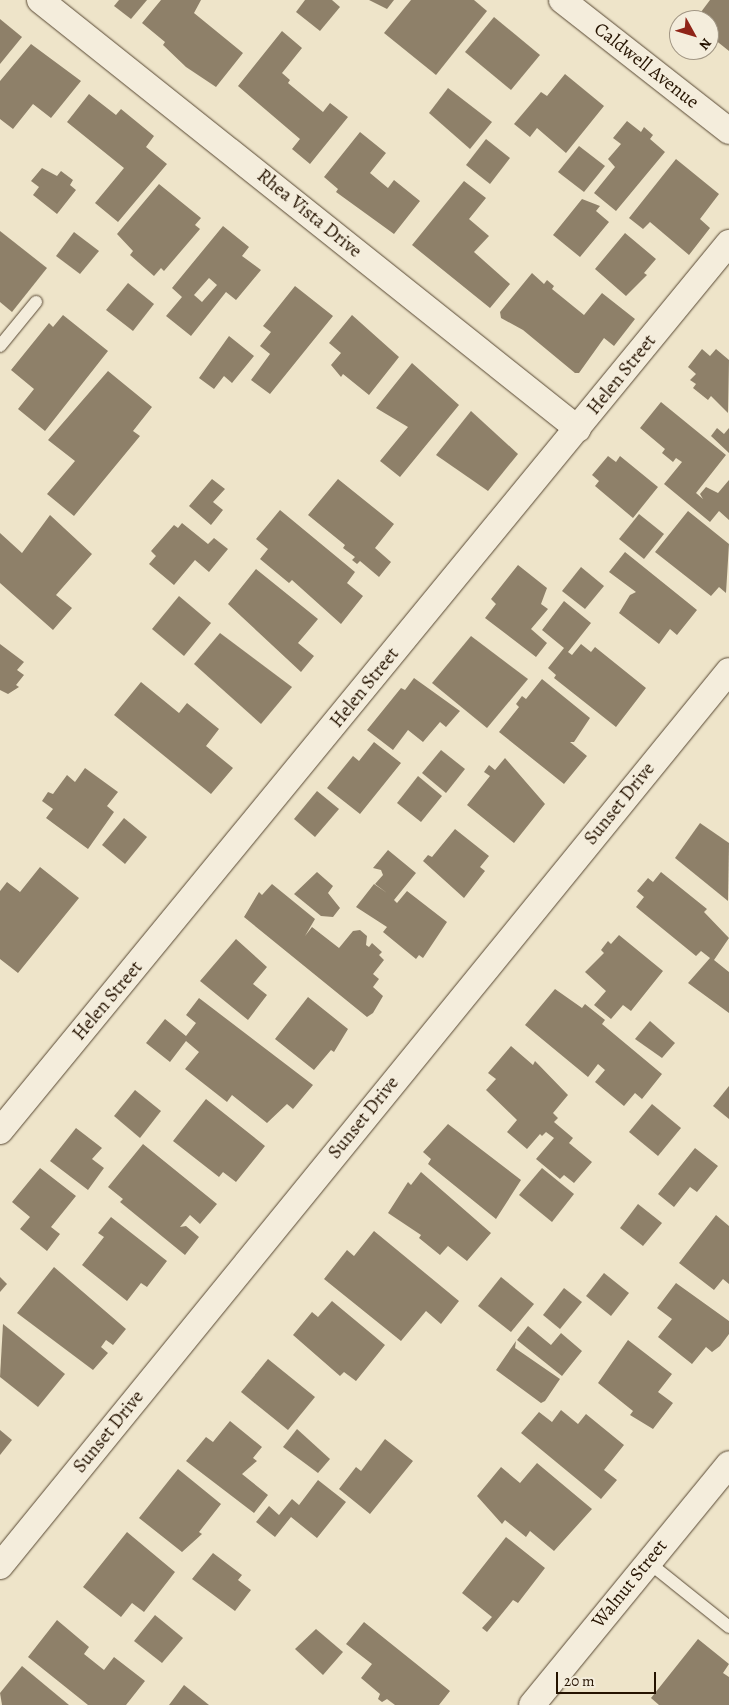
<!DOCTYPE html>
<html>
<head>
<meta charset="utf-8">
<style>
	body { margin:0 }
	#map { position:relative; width:729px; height:1705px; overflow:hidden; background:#eee4c9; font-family:Alegreya,serif }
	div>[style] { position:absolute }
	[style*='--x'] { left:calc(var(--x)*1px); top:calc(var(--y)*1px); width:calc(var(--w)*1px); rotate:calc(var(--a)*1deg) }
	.building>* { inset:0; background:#8e8069 }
	.roads { filter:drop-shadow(0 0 1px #574732) drop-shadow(0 0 1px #574732) }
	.lane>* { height:12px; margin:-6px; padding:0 6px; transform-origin:6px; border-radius:6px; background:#f4eddc }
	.street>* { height:26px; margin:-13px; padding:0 13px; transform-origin:13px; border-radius:13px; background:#f4eddc }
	span { translate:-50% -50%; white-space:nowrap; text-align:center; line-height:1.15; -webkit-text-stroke:4px #f4eddc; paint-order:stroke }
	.street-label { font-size:19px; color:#251300 }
	.north { position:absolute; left:669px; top:10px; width:50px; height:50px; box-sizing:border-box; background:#f4eddc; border:1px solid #a19684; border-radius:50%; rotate:129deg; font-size:14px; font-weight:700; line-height:20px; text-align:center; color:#251300 }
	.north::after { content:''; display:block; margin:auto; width:18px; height:22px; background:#8f2418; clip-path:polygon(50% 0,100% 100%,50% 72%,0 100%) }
	.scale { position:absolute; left:556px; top:1672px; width:100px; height:22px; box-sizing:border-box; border:2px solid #251300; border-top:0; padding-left:6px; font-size:15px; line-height:18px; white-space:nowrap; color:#251300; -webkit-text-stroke:4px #f4eddc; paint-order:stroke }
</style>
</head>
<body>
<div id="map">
	<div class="building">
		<div style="clip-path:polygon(119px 0,147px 0,131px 19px,114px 6px)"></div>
		<div style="clip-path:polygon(161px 0,201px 0,194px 13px,243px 53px,216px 87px,186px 67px,163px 45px,165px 42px,142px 23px)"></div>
		<div style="clip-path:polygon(305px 0,332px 0,340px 7px,320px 31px,296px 12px)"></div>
		<div style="clip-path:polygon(369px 0,394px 0,387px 9px)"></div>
		<div style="clip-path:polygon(411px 0,474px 0,487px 11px,436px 75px,384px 33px)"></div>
		<div style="clip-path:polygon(710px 0,729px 0,729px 51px,709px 35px,709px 20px,695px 20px)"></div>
		<div style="clip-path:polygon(494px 17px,540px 55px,511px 90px,465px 52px)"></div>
		<div style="clip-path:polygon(0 19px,22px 37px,0 64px)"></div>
		<div style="clip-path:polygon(282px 31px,302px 48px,282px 73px,290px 80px,288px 83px,323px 112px,330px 103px,348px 117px,310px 164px,292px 149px,300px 139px,238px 86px)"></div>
		<div style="clip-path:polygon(31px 44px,81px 81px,51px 118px,33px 104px,13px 129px,0 119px,0 81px)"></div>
		<div style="clip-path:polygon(565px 74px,604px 106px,566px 153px,537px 128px,530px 137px,514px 124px,541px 92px,547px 96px)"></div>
		<div style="clip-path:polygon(448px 88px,492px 122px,470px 149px,429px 113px)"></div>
		<div style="clip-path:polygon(89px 94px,116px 115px,121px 109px,154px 136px,146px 147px,167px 164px,118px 222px,95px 203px,124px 168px,67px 122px)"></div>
		<div style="clip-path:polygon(627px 121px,641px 132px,644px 127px,653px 135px,650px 139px,665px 152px,616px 211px,594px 193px,615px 167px,608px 159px,621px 144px,613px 138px)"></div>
		<div style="clip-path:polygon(360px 132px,386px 153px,370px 173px,388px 188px,394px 180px,420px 201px,394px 234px,336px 192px,338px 189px,324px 177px)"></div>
		<div style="clip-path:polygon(486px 139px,510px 158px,490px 184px,466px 165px)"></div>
		<div style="clip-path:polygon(579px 146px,605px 166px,584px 192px,558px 172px)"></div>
		<div style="clip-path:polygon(676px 159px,719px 194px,700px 219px,710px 228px,689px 255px,650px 222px,643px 229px,629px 218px)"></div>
		<div style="clip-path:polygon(42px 168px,57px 176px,61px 171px,73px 180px,70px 185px,76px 190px,57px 214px,33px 195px,39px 187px,31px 181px)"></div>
		<div style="clip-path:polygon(464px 181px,486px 198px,469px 219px,489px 236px,474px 252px,510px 284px,490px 308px,412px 245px)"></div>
		<div style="clip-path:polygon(159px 184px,201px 218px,195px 225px,200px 229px,164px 271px,161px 268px,154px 276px,130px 255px,133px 251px,117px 234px)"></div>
		<div style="clip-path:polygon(582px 199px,600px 206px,596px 211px,609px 222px,580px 257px,553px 235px)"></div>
		<div style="clip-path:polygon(evenodd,223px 226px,249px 247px,242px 256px,261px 270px,236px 300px,226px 292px,191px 336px,166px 316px,182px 297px,172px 288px,223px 226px,209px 278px,217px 285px,202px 302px,194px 295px,209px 278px)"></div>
		<div style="clip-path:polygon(0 231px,47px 268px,12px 312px,0 302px)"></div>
		<div style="clip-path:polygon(74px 232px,99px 251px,80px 274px,56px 256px)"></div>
		<div style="clip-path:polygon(625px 233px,656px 259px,644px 273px,647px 275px,626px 296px,595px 269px)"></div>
		<div style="clip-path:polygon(532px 273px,544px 284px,547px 280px,554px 286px,552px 289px,584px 315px,602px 293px,635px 319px,614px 346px,604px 338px,579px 373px,575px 373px,523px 330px,501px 318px,500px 312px)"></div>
		<div style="clip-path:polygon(128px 283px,154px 304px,133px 331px,106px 310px)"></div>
		<div style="clip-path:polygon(295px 286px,333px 316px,270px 394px,251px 380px,270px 354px,260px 346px,271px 332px,263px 326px)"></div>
		<div style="clip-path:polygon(63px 315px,108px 351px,45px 431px,18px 409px,34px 389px,11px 370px,49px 323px,53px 327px)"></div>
		<div style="clip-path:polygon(352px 315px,399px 357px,369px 395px,343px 374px,341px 377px,331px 365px,341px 353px,329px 343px)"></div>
		<div style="clip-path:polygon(229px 336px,254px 356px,232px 383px,224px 376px,214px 389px,199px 378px)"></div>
		<div style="clip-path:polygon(702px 349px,710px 356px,716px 349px,729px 360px,728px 413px,711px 396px,708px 400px,693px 388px,696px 384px,690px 380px,696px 374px,688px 367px)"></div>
		<div style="clip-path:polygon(412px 363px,459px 405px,400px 477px,380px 461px,408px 427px,376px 408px)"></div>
		<div style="clip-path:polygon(108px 371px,152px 407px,133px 431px,140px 436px,74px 516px,47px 494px,75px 461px,48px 440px)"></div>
		<div style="clip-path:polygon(661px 402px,726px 455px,696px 493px,703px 499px,700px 494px,706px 487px,718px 493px,729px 480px,729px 520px,719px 511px,710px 522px,664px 484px,682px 462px,676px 458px,673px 462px,662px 453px,665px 449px,640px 428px)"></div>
		<div style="clip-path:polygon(471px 411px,518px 454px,488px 491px,436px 455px)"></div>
		<div style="clip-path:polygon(717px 428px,724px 434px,729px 428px,729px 453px,711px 436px)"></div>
		<div style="clip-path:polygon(608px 456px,616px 462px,620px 456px,658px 487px,633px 518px,595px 486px,599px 481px,592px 475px)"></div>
		<div style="clip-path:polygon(212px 479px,225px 489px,213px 502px,223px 510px,211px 525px,189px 506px)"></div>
		<div style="clip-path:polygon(338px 479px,394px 524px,375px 548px,391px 562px,379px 577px,360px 561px,357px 564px,352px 560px,355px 557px,343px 548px,345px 545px,308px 515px)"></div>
		<div style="clip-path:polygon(280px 510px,355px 572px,347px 583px,363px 596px,341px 624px,292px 580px,289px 583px,260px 559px,268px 549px,256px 539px)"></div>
		<div style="clip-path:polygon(688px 511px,729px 544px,726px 593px,719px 587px,711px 596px,655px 552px)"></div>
		<div style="clip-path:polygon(639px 514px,664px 534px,644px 559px,619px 539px)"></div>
		<div style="clip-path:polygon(50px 515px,92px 554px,56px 595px,72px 608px,53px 630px,0 583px,0 533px,22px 553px)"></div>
		<div style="clip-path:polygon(182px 523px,208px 544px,214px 538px,228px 549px,209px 572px,195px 560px,174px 585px,149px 564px,156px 556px,151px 551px,174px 525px,178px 528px)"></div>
		<div style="clip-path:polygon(625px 552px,697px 610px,677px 635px,670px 629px,659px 644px,619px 613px,630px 595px,636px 592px,609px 572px)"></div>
		<div style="clip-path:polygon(518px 565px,547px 588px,541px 604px,548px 609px,531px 629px,547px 643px,536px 657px,485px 618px,496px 604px,491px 599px)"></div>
		<div style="clip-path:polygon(581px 567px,604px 586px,585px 609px,562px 591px)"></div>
		<div style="clip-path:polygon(256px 569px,318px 619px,298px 643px,314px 656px,301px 672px,228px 604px)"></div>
		<div style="clip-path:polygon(179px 596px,211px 623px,184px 656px,152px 629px)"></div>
		<div style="clip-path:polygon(564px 601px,591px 623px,568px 652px,572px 655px,581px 644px,591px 652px,595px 647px,646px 688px,616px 727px,554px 678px,556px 675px,548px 668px,564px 648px,542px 630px)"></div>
		<div style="clip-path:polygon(220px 633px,292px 687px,261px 724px,194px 664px)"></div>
		<div style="clip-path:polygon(471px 636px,528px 679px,487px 728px,432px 683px)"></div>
		<div style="clip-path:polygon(0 644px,24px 662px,17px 670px,24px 675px,16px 685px,19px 687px,8px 694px,0 690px)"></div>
		<div style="clip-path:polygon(414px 678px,460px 711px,446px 727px,440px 722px,423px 742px,408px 730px,393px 750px,367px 730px,401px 688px,405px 690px)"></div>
		<div style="clip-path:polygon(542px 679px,590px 718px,574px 742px,570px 742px,587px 756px,564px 784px,499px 732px,519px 707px,516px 704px,522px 696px,526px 699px)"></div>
		<div style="clip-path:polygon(141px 682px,179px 713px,187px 703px,219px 729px,206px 746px,233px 768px,211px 794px,114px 715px)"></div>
		<div style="clip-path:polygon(374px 742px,401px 763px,360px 814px,327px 788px,353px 756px,359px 761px)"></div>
		<div style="clip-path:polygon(441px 750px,465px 769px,446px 793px,422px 773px)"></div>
		<div style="clip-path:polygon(505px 758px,545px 804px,514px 843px,467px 805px,490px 776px,484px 772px,489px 765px,495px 770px)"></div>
		<div style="clip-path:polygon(85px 768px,118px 792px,107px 806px,114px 812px,88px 849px,46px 818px,53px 809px,42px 801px,48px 792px,53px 794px,67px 775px,75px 782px)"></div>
		<div style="clip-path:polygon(418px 776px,442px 796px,421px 822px,397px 803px)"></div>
		<div style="clip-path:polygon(317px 791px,339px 809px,315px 837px,294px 819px)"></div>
		<div style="clip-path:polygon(124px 818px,147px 837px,125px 864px,102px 845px)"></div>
		<div style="clip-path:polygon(700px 823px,729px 843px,728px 901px,675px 858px)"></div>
		<div style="clip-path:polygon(455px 829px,489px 856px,480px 867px,485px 871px,464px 898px,423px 861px,428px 855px,432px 857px)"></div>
		<div style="clip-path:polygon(388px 850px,416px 873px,394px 900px,397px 903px,407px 891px,447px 922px,423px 958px,419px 955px,416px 959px,383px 932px,387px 927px,356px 907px,374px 884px,387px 893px,375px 884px,383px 875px,381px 870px,373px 868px)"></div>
		<div style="clip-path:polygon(40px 867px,79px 898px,18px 973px,0 959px,0 891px,7px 882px,20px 892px)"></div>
		<div style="clip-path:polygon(317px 872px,333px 886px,328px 893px,340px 908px,333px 917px,321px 916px,294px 894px)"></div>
		<div style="clip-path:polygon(661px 872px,707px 909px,704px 912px,729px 938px,714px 960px,729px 972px,729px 1013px,688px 983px,710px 958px,701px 951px,696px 956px,636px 907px,644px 897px,637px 891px,648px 878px,653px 882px)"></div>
		<div style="clip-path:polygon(272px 884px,315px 919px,305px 936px,312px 927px,339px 948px,353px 931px,360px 930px,367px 936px,366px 945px,369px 947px,372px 943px,382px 952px,379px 955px,384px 960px,373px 974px,379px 979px,373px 987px,383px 996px,373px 1013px,367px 1017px,244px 917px,259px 892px,262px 895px)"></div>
		<div style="clip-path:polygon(619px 935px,663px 971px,631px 1011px,623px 1005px,611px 1019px,594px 1005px,606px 991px,585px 972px,604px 953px,601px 950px,608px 941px,611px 944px)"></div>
		<div style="clip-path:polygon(236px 939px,267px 967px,253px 984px,267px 995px,248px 1020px,200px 981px)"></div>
		<div style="clip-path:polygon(555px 989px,582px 1008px,585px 1004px,605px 1020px,602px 1024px,662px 1074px,642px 1099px,635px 1093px,624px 1106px,595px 1082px,605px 1070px,598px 1064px,588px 1077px,525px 1025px)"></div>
		<div style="clip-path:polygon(308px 997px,348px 1029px,334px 1052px,331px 1050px,314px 1070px,275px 1039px)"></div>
		<div style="clip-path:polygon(199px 998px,313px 1085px,293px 1109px,287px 1104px,267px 1123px,232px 1095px,227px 1102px,185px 1069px,199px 1052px,186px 1041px,170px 1062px,146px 1043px,165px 1019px,186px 1036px,196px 1023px,186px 1015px)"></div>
		<div style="clip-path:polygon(650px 1021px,675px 1043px,662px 1058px,635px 1039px)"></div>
		<div style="clip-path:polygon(511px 1046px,533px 1065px,535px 1061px,568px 1095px,553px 1113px,558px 1118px,554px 1122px,573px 1138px,569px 1143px,592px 1162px,574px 1183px,564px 1175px,560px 1179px,536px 1159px,554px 1138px,546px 1132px,542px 1136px,540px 1134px,527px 1149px,507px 1132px,517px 1120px,486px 1090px,496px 1079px,488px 1073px)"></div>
		<div style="clip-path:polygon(729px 1086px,729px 1119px,713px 1106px)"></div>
		<div style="clip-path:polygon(135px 1090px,161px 1111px,140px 1138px,114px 1116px)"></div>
		<div style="clip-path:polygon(206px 1099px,265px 1146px,236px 1182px,223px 1172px,219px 1177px,173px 1141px)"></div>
		<div style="clip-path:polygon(652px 1104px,681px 1128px,658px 1156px,629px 1132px)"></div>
		<div style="clip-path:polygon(448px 1124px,521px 1180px,496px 1219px,428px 1164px,431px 1159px,423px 1152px)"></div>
		<div style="clip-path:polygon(76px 1128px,102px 1148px,92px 1159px,104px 1168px,88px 1190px,50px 1161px)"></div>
		<div style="clip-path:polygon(143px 1144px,217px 1204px,200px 1224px,190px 1215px,180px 1227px,186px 1226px,199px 1237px,185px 1255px,120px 1202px,123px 1199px,108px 1187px)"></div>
		<div style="clip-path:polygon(695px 1148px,718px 1166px,697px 1192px,690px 1187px,674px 1207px,658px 1194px)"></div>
		<div style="clip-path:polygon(40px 1168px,76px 1196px,51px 1227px,60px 1234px,47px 1251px,20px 1229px,30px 1217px,12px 1202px)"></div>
		<div style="clip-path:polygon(542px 1168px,574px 1194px,552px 1222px,519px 1195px)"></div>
		<div style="clip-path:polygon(421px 1172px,491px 1233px,467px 1261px,448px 1246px,440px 1255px,419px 1238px,421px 1235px,388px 1213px,408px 1182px,411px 1185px)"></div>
		<div style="clip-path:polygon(638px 1204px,662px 1223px,643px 1246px,620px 1228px)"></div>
		<div style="clip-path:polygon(716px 1215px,729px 1226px,729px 1284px,723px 1279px,714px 1290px,679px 1263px)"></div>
		<div style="clip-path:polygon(111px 1217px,167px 1261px,147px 1287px,141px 1283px,127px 1301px,82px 1265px,104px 1237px,98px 1233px)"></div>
		<div style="clip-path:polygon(374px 1231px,459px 1301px,441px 1324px,426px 1311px,401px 1341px,324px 1279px,347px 1250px,354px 1256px)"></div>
		<div style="clip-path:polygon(54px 1267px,126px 1329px,113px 1345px,106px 1340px,101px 1347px,108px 1353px,93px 1370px,17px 1313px)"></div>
		<div style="clip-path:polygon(604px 1273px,629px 1293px,611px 1316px,586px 1296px)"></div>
		<div style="clip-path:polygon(0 1277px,7px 1284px,0 1292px)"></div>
		<div style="clip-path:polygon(501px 1277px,534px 1304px,511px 1332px,478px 1306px)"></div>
		<div style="clip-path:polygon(676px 1283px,729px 1321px,729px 1334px,720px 1346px,712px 1352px,706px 1347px,692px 1364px,658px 1337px,672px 1319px,657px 1308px)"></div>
		<div style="clip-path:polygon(564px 1288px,582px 1302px,560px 1329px,543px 1315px)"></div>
		<div style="clip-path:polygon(332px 1301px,385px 1345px,356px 1381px,344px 1372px,340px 1376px,293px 1335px,312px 1312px,318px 1317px)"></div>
		<div style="clip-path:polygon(3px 1324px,65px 1374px,38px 1407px,0 1377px)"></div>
		<div style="clip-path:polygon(528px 1326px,551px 1345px,561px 1333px,582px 1351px,562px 1376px,517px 1340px)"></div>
		<div style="clip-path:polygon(628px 1340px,672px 1374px,658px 1392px,673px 1403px,653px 1429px,630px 1415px,633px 1411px,598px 1383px)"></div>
		<div style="clip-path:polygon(516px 1341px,515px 1348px,560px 1379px,545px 1401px,541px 1403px,496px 1370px)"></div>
		<div style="clip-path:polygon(268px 1359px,315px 1397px,288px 1430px,241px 1392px)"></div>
		<div style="clip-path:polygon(561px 1410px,578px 1424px,586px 1414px,624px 1445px,604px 1470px,617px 1480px,601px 1499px,521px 1433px,539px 1412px,552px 1422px)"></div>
		<div style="clip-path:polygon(230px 1421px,262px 1447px,253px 1458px,257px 1461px,242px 1474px,268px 1495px,254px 1513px,186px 1461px,206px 1437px,213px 1442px)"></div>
		<div style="clip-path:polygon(297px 1429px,330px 1459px,318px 1473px,283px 1447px)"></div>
		<div style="clip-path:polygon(0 1430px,12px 1440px,0 1455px)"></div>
		<div style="clip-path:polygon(385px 1439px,413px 1461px,370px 1514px,339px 1489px,356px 1467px,361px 1471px)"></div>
		<div style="clip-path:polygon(537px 1463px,592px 1509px,554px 1551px,530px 1531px,526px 1537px,505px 1520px,502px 1524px,477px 1496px,501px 1467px,520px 1483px)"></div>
		<div style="clip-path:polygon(178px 1469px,221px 1504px,199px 1532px,202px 1534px,182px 1552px,139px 1518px)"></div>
		<div style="clip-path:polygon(318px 1480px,346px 1502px,317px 1538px,291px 1517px,275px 1537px,256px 1522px,269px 1506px,279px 1515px,292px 1499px,299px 1505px)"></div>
		<div style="clip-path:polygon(127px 1532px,175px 1572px,144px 1612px,132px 1603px,121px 1617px,83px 1587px)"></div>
		<div style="clip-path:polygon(506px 1537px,545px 1568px,518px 1603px,513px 1600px,487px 1632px,482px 1628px,492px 1617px,462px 1593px)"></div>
		<div style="clip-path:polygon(213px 1553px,242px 1575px,238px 1580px,251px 1590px,235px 1611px,192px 1579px)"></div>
		<div style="clip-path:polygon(155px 1615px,183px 1638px,162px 1663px,134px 1641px)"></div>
		<div style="clip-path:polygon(57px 1620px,89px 1647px,84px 1654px,104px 1670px,114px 1657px,145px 1681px,126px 1705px,88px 1705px,28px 1657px)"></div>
		<div style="clip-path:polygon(364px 1622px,450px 1691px,439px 1705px,395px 1705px,387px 1699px,382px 1702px,378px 1699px,380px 1694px,361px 1678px,372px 1664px,346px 1644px)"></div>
		<div style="clip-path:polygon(316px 1629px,343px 1652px,323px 1675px,295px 1649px)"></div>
		<div style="clip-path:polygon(698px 1639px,729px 1664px,723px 1673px,729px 1677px,729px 1705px,659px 1705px,651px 1698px)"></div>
		<div style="clip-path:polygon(22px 1666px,69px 1705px,2px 1705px,0 1693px)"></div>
		<div style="clip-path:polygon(184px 1685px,209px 1705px,169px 1705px)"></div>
	</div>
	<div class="roads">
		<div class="lane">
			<div style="--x:0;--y:346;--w:57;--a:-50.7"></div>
			<div style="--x:648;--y:1562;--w:104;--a:38.7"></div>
		</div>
		<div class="street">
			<div style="--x:40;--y:0;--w:688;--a:38.57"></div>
			<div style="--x:562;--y:0;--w:212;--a:38.1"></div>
			<div style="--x:0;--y:1131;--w:1149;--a:-50.62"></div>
			<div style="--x:0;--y:1566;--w:1154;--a:-50.84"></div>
			<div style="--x:532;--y:1705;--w:311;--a:-50.7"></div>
		</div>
	</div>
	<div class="street-label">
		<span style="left:646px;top:66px;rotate:38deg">Caldwell Avenue</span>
		<span style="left:309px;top:214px;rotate:39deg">Rhea Vista Drive</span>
		<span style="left:622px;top:375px;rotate:-51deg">Helen Street</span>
		<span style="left:365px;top:688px;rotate:-51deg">Helen Street</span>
		<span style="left:620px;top:804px;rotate:-51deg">Sunset Drive</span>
		<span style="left:108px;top:1001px;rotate:-50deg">Helen Street</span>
		<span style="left:364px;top:1118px;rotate:-51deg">Sunset Drive</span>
		<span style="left:109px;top:1432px;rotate:-51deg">Sunset Drive</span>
		<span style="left:630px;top:1584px;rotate:-51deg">Walnut Street</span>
	</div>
	<div class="north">N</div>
	<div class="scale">20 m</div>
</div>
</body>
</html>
